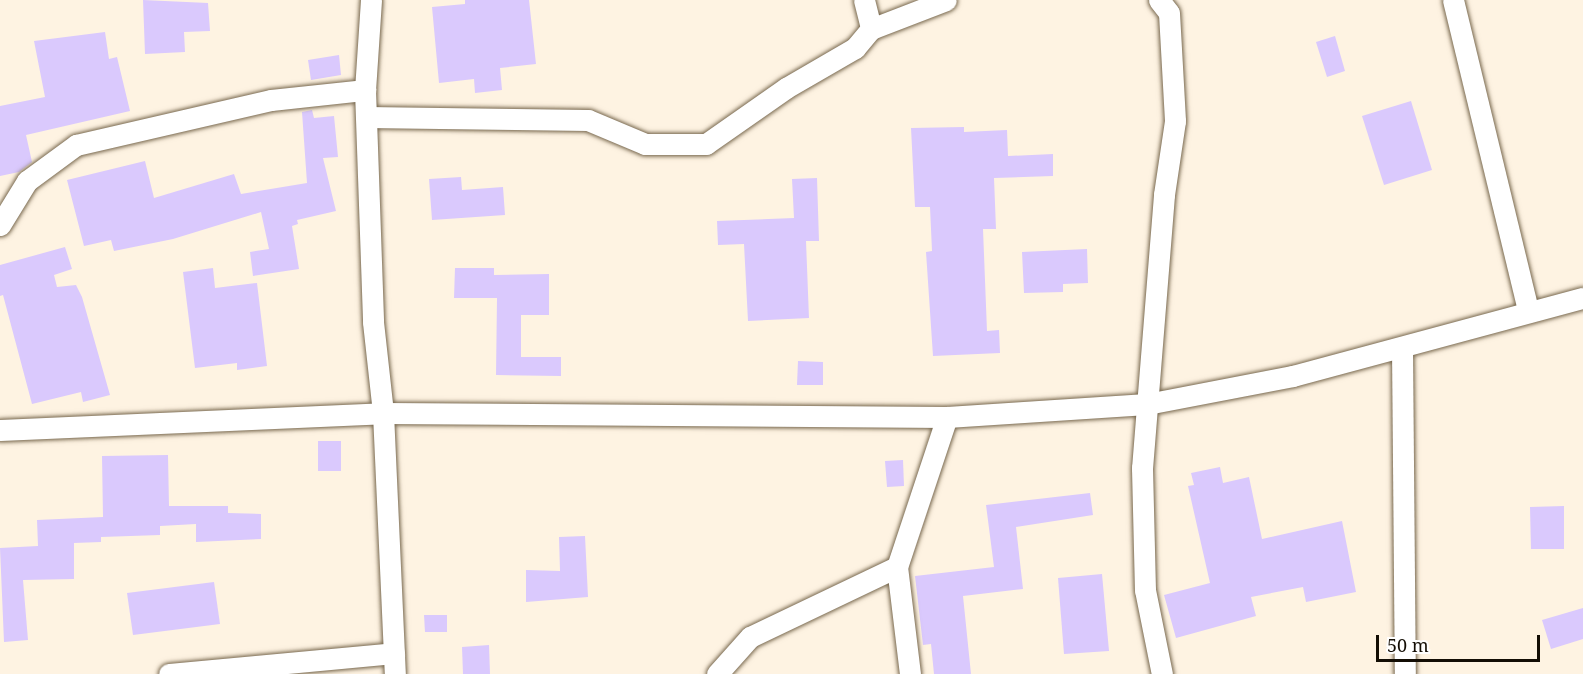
<!DOCTYPE html>
<html>
<head>
<meta charset="utf-8">
<style>
	body { margin:0 }
	#map { position:relative; width:1583px; height:674px; overflow:hidden; background:#fef3e2; font-family:"Noto Serif",serif }
	div>[style] { position:absolute }
	[style*='--x'] { left:calc(var(--x)*1px); top:calc(var(--y)*1px); width:calc(var(--w)*1px); rotate:calc(var(--a)*1deg) }
	.building>* { inset:0; background:#dac9fd }
	.roads { filter:drop-shadow(0 0 2px #78684e) drop-shadow(0 0 2px #78684e) }
	.minor>* { height:21px; margin:-10.5px; padding:0 10.5px; transform-origin:10.5px; border-radius:10.5px; background:#fff }
	span { translate:-50% -50%; white-space:nowrap; text-align:center; line-height:1.15; -webkit-text-stroke:4.5px #fff; paint-order:stroke }
	.scale { position:absolute; left:1376px; top:635px; width:164px; height:27px; box-sizing:border-box; border:3px solid #130d04; border-top:0; padding-left:8px; font-size:18px; line-height:21px; white-space:nowrap; color:#130d04; -webkit-text-stroke:4px #fff; paint-order:stroke }
</style>
</head>
<body>
<div id="map">
	<div class="building">
		<div style="clip-path:polygon(143px 0,208px 3px,210px 31px,184px 32px,185px 52px,145px 54px)"></div>
		<div style="clip-path:polygon(465px 0,529px 0,536px 64px,500px 68px,502px 90px,475px 93px,474px 79px,439px 83px,432px 7px,465px 4px)"></div>
		<div style="clip-path:polygon(105px 32px,109px 59px,117px 57px,130px 111px,26px 135px,32px 162px,19px 172px,0 176px,0 106px,45px 97px,34px 41px)"></div>
		<div style="clip-path:polygon(1335px 36px,1345px 71px,1327px 77px,1316px 42px)"></div>
		<div style="clip-path:polygon(339px 55px,341px 75px,311px 80px,308px 60px)"></div>
		<div style="clip-path:polygon(1411px 101px,1432px 170px,1384px 185px,1362px 116px)"></div>
		<div style="clip-path:polygon(312px 110px,314px 118px,334px 116px,338px 157px,323px 158px,336px 211px,297px 220px,298px 224px,292px 226px,299px 269px,253px 276px,250px 252px,269px 249px,261px 212px,173px 239px,114px 251px,111px 240px,84px 246px,67px 180px,145px 161px,154px 198px,234px 174px,241px 194px,307px 183px,302px 112px)"></div>
		<div style="clip-path:polygon(964px 127px,964px 132px,1007px 130px,1008px 156px,1053px 154px,1053px 176px,994px 178px,996px 229px,983px 229px,987px 331px,999px 330px,1000px 353px,933px 356px,926px 252px,932px 251px,930px 207px,915px 207px,911px 128px)"></div>
		<div style="clip-path:polygon(461px 177px,462px 190px,503px 187px,505px 215px,432px 220px,429px 179px)"></div>
		<div style="clip-path:polygon(817px 178px,819px 241px,806px 241px,809px 318px,748px 321px,744px 244px,718px 245px,717px 221px,794px 218px,792px 179px)"></div>
		<div style="clip-path:polygon(65px 247px,72px 269px,54px 275px,57px 287px,76px 285px,82px 297px,110px 395px,83px 402px,81px 392px,32px 404px,3px 295px,0 296px,0 265px)"></div>
		<div style="clip-path:polygon(1087px 249px,1088px 283px,1063px 284px,1063px 292px,1024px 293px,1022px 252px)"></div>
		<div style="clip-path:polygon(213px 268px,215px 288px,257px 283px,267px 366px,237px 370px,237px 363px,195px 368px,183px 272px)"></div>
		<div style="clip-path:polygon(455px 268px,494px 268px,494px 275px,549px 274px,549px 315px,521px 315px,521px 357px,561px 357px,561px 376px,496px 375px,497px 298px,454px 298px)"></div>
		<div style="clip-path:polygon(798px 361px,823px 362px,823px 385px,797px 385px)"></div>
		<div style="clip-path:polygon(318px 441px,341px 441px,341px 471px,318px 471px)"></div>
		<div style="clip-path:polygon(168px 455px,169px 506px,228px 506px,228px 513px,261px 514px,261px 539px,196px 542px,196px 524px,160px 526px,160px 535px,101px 537px,101px 542px,74px 543px,74px 579px,23px 580px,28px 640px,4px 642px,0 548px,38px 546px,37px 520px,103px 517px,102px 456px)"></div>
		<div style="clip-path:polygon(903px 460px,904px 486px,887px 487px,885px 461px)"></div>
		<div style="clip-path:polygon(1220px 467px,1223px 483px,1249px 477px,1262px 539px,1342px 521px,1356px 592px,1306px 602px,1303px 587px,1251px 597px,1256px 616px,1176px 638px,1164px 595px,1210px 583px,1188px 486px,1194px 485px,1191px 473px)"></div>
		<div style="clip-path:polygon(1090px 493px,1093px 515px,1016px 527px,1023px 589px,963px 596px,971px 674px,934px 674px,931px 644px,923px 645px,915px 576px,994px 567px,986px 505px)"></div>
		<div style="clip-path:polygon(1564px 506px,1564px 549px,1531px 549px,1530px 507px)"></div>
		<div style="clip-path:polygon(585px 536px,588px 597px,526px 602px,526px 570px,560px 571px,559px 537px)"></div>
		<div style="clip-path:polygon(1102px 574px,1109px 651px,1064px 654px,1058px 578px)"></div>
		<div style="clip-path:polygon(214px 582px,220px 624px,133px 635px,127px 593px)"></div>
		<div style="clip-path:polygon(1583px 608px,1583px 639px,1551px 649px,1542px 620px)"></div>
		<div style="clip-path:polygon(424px 615px,447px 615px,447px 632px,425px 632px)"></div>
		<div style="clip-path:polygon(489px 645px,490px 674px,463px 674px,462px 647px)"></div>
	</div>
	<div class="roads">
		<div class="minor">
			<div style="--x:371;--y:0;--w:90;--a:93.8"></div>
			<div style="--x:365;--y:90;--w:232;--a:88"></div>
			<div style="--x:373;--y:322;--w:92;--a:83.7"></div>
			<div style="--x:383;--y:413;--w:261;--a:87.4"></div>
			<div style="--x:864;--y:0;--w:30;--a:76"></div>
			<div style="--x:1159;--y:0;--w:16;--a:52"></div>
			<div style="--x:1169;--y:13;--w:108;--a:86.8"></div>
			<div style="--x:1175;--y:121;--w:75;--a:98.5"></div>
			<div style="--x:1164;--y:195;--w:274;--a:94.6"></div>
			<div style="--x:1142;--y:468;--w:122;--a:88.6"></div>
			<div style="--x:1145;--y:590;--w:86;--a:78.6"></div>
			<div style="--x:1453;--y:0;--w:320;--a:76.4"></div>
			<div style="--x:366;--y:117;--w:222;--a:0.8"></div>
			<div style="--x:588;--y:120;--w:62;--a:22.8"></div>
			<div style="--x:645;--y:144;--w:61;--a:0"></div>
			<div style="--x:706;--y:144;--w:98;--a:-35"></div>
			<div style="--x:786;--y:88;--w:80;--a:-30.1"></div>
			<div style="--x:855;--y:48;--w:25;--a:-50"></div>
			<div style="--x:871;--y:29;--w:80;--a:-21.1"></div>
			<div style="--x:0;--y:225;--w:52;--a:-58.5"></div>
			<div style="--x:27;--y:181;--w:61;--a:-36.3"></div>
			<div style="--x:76;--y:145;--w:200;--a:-13"></div>
			<div style="--x:271;--y:100;--w:95;--a:-6.1"></div>
			<div style="--x:1402;--y:348;--w:326;--a:89.5"></div>
			<div style="--x:0;--y:430;--w:383;--a:-2.5"></div>
			<div style="--x:383;--y:413;--w:564;--a:0.41"></div>
			<div style="--x:947;--y:417;--w:200;--a:-3.7"></div>
			<div style="--x:1147;--y:404;--w:149;--a:-10.9"></div>
			<div style="--x:1293;--y:376;--w:300;--a:-15.1"></div>
			<div style="--x:169;--y:674;--w:226;--a:-5.3"></div>
			<div style="--x:717;--y:674;--w:50;--a:-48.3"></div>
			<div style="--x:750;--y:637;--w:163;--a:-25.5"></div>
			<div style="--x:910;--y:674;--w:108;--a:-96.9"></div>
			<div style="--x:897;--y:567;--w:158;--a:-71.6"></div>
		</div>
	</div>
	<div class="scale">50 m</div>
</div>
</body>
</html>
